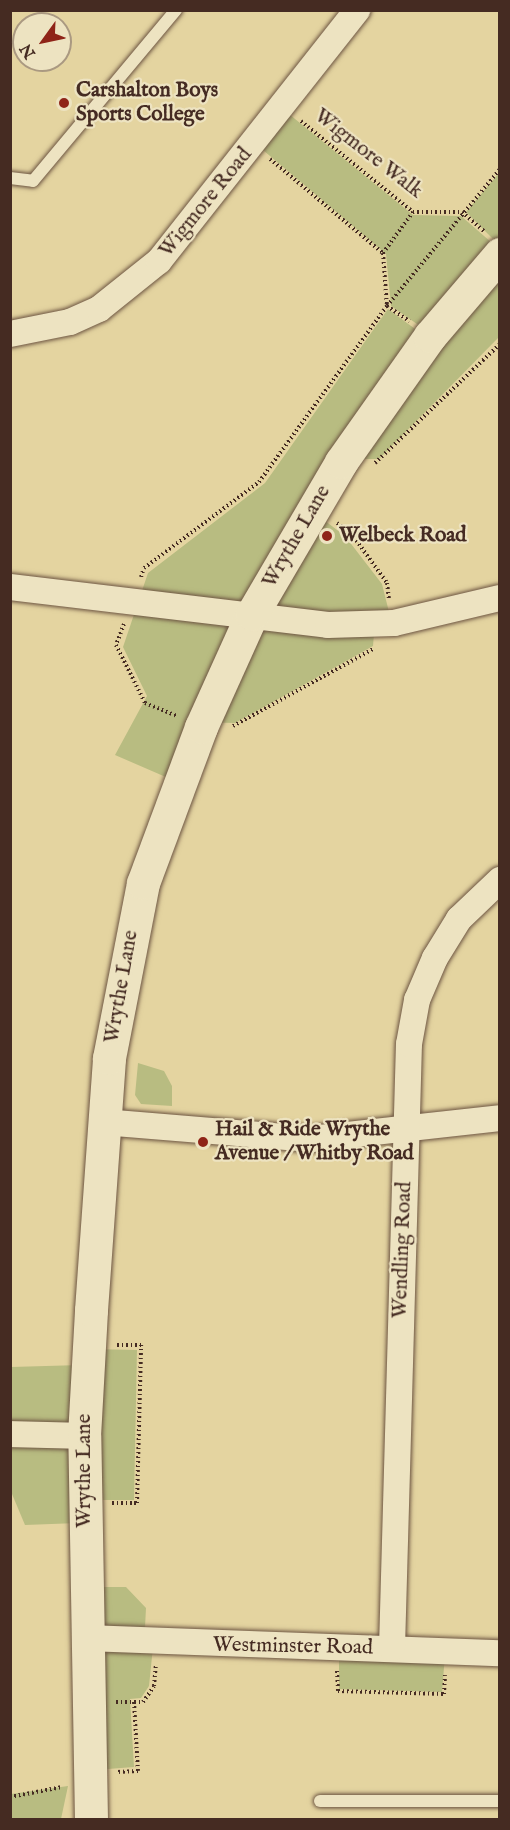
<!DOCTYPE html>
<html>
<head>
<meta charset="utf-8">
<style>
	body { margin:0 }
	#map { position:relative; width:510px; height:1830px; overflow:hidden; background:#e4d4a0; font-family:"IM FELL English",serif }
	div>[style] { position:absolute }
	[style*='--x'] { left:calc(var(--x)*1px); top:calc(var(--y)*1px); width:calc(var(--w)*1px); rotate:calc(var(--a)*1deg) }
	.green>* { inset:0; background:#b8bc81 }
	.path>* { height:4px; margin-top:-2px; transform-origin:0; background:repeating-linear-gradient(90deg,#452b22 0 1.5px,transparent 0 4.5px) }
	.roads { filter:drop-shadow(0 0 2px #6d5542) drop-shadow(0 0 2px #6d5542) }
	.service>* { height:12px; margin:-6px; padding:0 6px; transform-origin:6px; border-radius:6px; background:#ede3c1 }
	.minor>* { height:26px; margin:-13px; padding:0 13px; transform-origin:13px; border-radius:13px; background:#ede3c1 }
	.secondary>* { height:33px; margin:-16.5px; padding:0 16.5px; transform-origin:16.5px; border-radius:16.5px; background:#ede3c1 }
	.dots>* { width:16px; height:16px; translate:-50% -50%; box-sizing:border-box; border:3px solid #ede3c1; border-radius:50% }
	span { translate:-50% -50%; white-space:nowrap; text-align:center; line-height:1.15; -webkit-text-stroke:4.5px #ede3c1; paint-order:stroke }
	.poi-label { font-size:21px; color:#452b22; font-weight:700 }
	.left { translate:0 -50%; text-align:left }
	.street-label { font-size:21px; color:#452b22 }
	.frame { position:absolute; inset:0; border:12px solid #452b22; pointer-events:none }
	.north { position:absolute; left:12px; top:12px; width:60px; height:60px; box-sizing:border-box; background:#ede3c1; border:2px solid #aa9981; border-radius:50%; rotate:237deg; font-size:16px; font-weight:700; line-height:24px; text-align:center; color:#452b22 }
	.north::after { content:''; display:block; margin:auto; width:21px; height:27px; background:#8f2418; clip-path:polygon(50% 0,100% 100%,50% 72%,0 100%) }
</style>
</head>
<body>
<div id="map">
	<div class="green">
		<div style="clip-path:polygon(284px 110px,413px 215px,461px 216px,499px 249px,430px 333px,391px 306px,386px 254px,257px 145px)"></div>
		<div style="clip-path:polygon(499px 173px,499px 245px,466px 212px)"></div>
		<div style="clip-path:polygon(499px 259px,499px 337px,379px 459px,348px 459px)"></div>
		<div style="clip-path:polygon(388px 309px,426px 337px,308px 508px,345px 536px,382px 584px,391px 620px,375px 621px,373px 646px,235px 723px,196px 722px,175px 781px,115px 755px,147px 696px,123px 647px,148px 573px,265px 483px)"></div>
		<div style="clip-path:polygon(138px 1063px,164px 1071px,172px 1086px,172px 1106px,141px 1104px,135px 1095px)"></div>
		<div style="clip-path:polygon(89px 1349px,137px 1350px,134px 1500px,88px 1500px)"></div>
		<div style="clip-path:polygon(81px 1365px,78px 1523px,25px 1525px,12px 1494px,11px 1367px)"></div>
		<div style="clip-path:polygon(89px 1587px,126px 1587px,146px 1608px,144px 1647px,153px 1647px,149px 1686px,141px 1698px,130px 1699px,134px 1767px,95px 1770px)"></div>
		<div style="clip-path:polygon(339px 1653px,445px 1655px,442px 1692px,339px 1689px)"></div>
		<div style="clip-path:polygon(68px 1786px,61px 1819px,11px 1818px,11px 1794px)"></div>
	</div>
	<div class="path">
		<div style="--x:301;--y:121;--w:144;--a:39.1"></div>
		<div style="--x:413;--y:212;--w:49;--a:0"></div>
		<div style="--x:462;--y:212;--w:30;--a:41"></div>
		<div style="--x:270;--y:159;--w:147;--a:39.8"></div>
		<div style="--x:383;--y:253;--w:53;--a:85.7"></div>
		<div style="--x:387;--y:306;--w:27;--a:34"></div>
		<div style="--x:383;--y:253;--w:51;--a:-53.8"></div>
		<div style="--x:375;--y:463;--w:173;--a:-43.6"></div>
		<div style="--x:337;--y:523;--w:17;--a:36"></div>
		<div style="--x:351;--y:533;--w:62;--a:54.2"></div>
		<div style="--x:387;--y:583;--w:16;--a:83"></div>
		<div style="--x:141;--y:577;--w:9;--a:-72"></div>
		<div style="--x:144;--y:568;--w:144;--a:-36.8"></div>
		<div style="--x:259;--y:482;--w:218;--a:-54"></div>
		<div style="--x:387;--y:306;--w:178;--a:-50.5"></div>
		<div style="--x:124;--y:624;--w:22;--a:111"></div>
		<div style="--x:116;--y:645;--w:65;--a:63.4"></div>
		<div style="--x:145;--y:703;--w:35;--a:22"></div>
		<div style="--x:233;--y:726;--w:160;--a:-28.8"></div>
		<div style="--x:112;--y:1503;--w:25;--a:0"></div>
		<div style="--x:137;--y:1503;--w:158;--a:-88.5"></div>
		<div style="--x:141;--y:1345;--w:25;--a:180"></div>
		<div style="--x:337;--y:1671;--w:20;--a:87"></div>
		<div style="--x:338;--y:1691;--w:106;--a:1.6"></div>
		<div style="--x:444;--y:1694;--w:19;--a:-87"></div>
		<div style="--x:116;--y:1702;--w:18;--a:0"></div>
		<div style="--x:134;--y:1702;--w:69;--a:86.7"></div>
		<div style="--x:138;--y:1771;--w:21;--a:177"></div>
		<div style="--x:134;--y:1702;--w:9;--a:0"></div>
		<div style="--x:143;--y:1702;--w:19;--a:-55"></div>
		<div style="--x:154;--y:1686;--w:21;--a:-85"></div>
		<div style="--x:10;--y:1797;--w:53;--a:-10.9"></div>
	</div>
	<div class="roads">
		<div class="service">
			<div style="--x:10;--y:178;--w:23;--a:7"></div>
			<div style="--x:33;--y:181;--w:223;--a:-50.1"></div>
			<div style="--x:320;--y:1801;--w:180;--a:0"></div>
		</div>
		<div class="minor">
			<div style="--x:10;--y:334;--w:61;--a:-11.3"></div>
			<div style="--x:70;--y:322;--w:32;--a:-24"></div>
			<div style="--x:99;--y:309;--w:77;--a:-38.7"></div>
			<div style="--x:159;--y:261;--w:320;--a:-51.7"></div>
			<div style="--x:10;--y:587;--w:320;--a:6.8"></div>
			<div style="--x:328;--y:625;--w:66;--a:-1.7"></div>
			<div style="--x:394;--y:623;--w:109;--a:-13.3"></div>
			<div style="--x:103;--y:1122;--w:209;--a:4.7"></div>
			<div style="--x:311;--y:1139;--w:190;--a:-6.3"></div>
			<div style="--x:10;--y:1434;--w:74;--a:1.5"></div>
			<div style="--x:86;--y:1638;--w:414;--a:2.1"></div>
			<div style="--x:392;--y:1648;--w:604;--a:-88.39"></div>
			<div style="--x:409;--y:1044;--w:45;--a:-79.7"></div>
			<div style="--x:417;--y:1000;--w:46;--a:-66.8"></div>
			<div style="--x:435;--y:958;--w:46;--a:-58.4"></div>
			<div style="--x:459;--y:919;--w:57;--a:-43.6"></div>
		</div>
		<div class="secondary">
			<div style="--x:91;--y:1820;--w:384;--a:-91"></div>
			<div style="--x:84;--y:1436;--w:126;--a:-86.8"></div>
			<div style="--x:91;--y:1310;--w:253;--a:-85.9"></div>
			<div style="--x:109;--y:1058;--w:178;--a:-79"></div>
			<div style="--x:143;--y:883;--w:166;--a:-69.6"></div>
			<div style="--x:201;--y:727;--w:124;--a:-65.7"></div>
			<div style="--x:252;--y:614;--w:176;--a:-59.6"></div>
			<div style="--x:341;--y:462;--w:154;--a:-54.8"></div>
			<div style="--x:430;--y:336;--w:108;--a:-49.5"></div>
		</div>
	</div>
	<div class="dots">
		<div style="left:64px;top:103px;background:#8f2418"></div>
		<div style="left:327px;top:536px;background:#8f2418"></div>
		<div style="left:203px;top:1142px;background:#8f2418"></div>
	</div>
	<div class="poi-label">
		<span class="left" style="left:76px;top:103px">Carshalton Boys<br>Sports College</span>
		<span class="left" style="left:339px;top:536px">Welbeck Road</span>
		<span class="left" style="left:215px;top:1142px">Hail &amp; Ride Wrythe<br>Avenue / Whitby Road</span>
	</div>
	<div class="street-label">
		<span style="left:368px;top:154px;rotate:38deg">Wigmore Walk</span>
		<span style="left:206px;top:203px;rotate:-51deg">Wigmore Road</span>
		<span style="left:297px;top:537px;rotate:-60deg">Wrythe Lane</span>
		<span style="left:122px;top:987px;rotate:-80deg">Wrythe Lane</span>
		<span style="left:403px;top:1250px;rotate:-88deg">Wendling Road</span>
		<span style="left:85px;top:1471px;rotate:-90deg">Wrythe Lane</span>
		<span style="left:293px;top:1647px;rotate:1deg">Westminster Road</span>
	</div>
	<div class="frame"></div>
	<div class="north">N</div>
</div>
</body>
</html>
